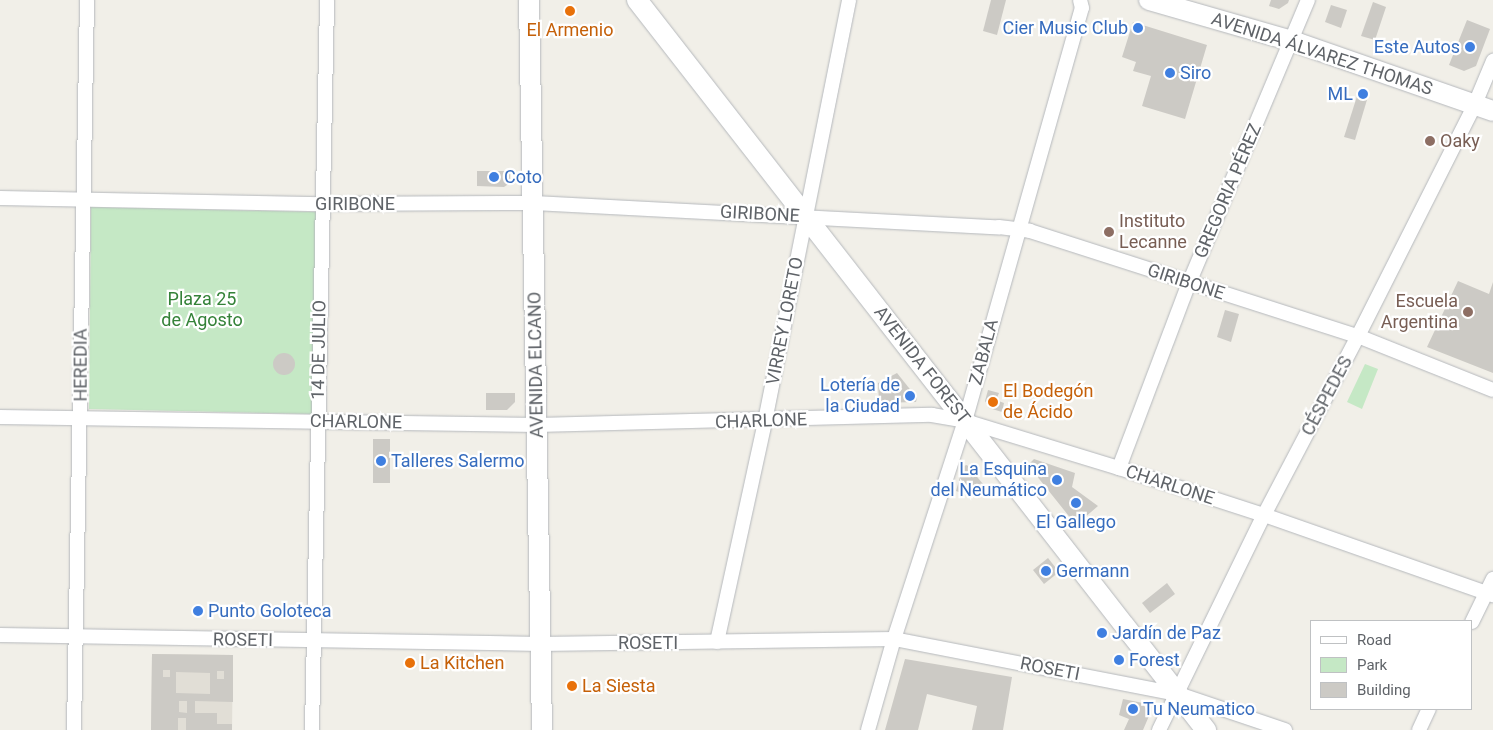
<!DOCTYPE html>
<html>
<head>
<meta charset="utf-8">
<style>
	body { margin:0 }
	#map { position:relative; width:1493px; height:730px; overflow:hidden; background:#f1efe8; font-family:Roboto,sans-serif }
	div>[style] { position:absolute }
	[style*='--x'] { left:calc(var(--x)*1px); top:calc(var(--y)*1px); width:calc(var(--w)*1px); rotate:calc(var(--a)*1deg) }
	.education>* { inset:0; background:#e1ded6 }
	.green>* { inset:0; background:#c5e8c5 }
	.building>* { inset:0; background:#cccac5 }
	.round { border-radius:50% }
	.roads { filter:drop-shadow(0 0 1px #b5b8bc) drop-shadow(0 0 1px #b5b8bc) }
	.street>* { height:14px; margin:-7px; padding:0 7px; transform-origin:7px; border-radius:7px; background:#fff }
	.secondary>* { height:20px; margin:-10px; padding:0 10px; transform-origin:10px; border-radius:10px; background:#fff }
	.dots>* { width:14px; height:14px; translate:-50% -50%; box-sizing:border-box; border:2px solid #fff; border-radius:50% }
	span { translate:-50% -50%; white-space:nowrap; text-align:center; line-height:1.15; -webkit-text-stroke:4.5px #fff; paint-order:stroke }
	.shop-label { font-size:18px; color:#366cbe }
	.right { translate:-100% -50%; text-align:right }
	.left { translate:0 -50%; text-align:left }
	.food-label { font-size:18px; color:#c56008 }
	.street-label { font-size:18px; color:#5f6368 }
	.education-label { font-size:18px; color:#785e54 }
	.park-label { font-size:18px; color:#348238 }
	.legend { position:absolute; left:1310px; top:620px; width:162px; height:90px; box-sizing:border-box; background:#fff; border:1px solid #bfc1c3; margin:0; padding:6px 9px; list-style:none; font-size:15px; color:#5f6368 }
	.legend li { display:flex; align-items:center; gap:10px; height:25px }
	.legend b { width:25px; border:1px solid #bfc1c3 }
</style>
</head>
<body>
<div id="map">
	<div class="education">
		<div style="clip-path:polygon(152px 654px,233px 655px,232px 730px,151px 730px)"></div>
	</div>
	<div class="green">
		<div style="clip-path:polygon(91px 207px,317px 212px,312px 414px,89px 409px)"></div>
		<div style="clip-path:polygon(1365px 364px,1378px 369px,1362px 409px,1347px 402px)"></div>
	</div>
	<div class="building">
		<div style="clip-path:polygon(991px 0,1006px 0,997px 35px,983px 31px)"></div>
		<div style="clip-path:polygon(1271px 0,1289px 0,1288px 3px,1279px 9px,1269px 6px)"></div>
		<div style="clip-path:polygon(1373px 2px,1386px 7px,1375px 40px,1361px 36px)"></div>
		<div style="clip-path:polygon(1331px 5px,1347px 10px,1341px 28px,1325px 22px)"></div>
		<div style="clip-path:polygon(1467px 20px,1490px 29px,1476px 66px,1464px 71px,1449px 65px)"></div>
		<div style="clip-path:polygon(1133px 22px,1207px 45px,1185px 119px,1142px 106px,1151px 76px,1133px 71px,1136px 62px,1122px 57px)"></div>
		<div style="clip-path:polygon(1359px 90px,1369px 93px,1355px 140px,1344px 137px)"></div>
		<div style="clip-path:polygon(477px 171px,510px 171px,510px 183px,504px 187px,477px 186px)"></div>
		<div style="clip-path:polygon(1458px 281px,1489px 294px,1493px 282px,1493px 373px,1427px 347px)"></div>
		<div style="clip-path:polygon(1225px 310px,1239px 314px,1231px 342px,1217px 337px)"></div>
		<div class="round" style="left:273px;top:353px;width:22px;height:22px"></div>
		<div style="clip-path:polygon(897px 373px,917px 398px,916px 402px,879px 403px,878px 383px)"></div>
		<div style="clip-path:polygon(988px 390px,999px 393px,996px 400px,1004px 403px,1002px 412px,989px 408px,985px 401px)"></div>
		<div style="clip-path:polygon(486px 393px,515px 393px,515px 402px,507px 410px,486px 410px)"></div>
		<div style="clip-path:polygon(373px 439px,390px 439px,390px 483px,373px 483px)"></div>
		<div style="clip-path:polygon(1034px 459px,1075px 473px,1072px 487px,1098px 506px,1076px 525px,1028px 465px)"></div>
		<div style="clip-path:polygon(967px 465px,983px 484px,970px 496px,956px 491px,963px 466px)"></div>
		<div style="clip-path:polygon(1048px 558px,1059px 572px,1044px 584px,1033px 570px)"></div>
		<div style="clip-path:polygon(1167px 583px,1175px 594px,1150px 613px,1142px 603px)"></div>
		<div style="clip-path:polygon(evenodd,152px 654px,233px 655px,233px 702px,195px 701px,195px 713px,217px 713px,217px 724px,232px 724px,232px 730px,186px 730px,186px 718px,178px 718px,178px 730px,151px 730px,152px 654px,163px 670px,170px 670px,170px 677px,163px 677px,163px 670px,152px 654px,217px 671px,224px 671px,224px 679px,217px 679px,217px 671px,152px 654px,176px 672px,210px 673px,210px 694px,176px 693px,176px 672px,152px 654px,179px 701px,187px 701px,187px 713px,179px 712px,179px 701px)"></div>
		<div style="clip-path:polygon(905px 659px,1012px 677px,1003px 730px,972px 730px,977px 706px,927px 694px,918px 730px,885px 730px)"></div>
		<div style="clip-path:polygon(1123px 699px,1143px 703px,1149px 716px,1143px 730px,1124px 730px,1129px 719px,1119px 715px)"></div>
	</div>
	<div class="roads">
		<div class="street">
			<div style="--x:0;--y:198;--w:322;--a:1.1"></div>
			<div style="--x:322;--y:204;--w:212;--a:-0.3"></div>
			<div style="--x:534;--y:203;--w:466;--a:3"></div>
			<div style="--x:999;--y:227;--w:31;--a:7"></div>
			<div style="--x:1030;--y:231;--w:344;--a:17.8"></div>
			<div style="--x:1358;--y:336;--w:145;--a:21.8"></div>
			<div style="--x:0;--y:417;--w:537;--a:0.85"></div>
			<div style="--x:537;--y:425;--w:395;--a:-1.5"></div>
			<div style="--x:932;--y:415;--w:34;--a:10"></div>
			<div style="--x:965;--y:421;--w:161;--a:17"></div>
			<div style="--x:1119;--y:468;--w:152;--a:18"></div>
			<div style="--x:1264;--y:515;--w:243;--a:19.3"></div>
			<div style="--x:1119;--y:468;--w:198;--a:-69.3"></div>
			<div style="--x:1189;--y:283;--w:307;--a:-67.2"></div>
			<div style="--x:1472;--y:622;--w:48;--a:-64"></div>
			<div style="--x:0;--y:635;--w:540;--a:0.95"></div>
			<div style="--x:540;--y:644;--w:354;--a:-0.8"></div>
			<div style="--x:894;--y:639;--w:289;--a:11"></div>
			<div style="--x:1178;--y:694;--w:113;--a:18.6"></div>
			<div style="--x:717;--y:642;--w:226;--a:-77.7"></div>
			<div style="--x:765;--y:421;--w:429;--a:-78.7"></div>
			<div style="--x:74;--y:730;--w:730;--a:-88.98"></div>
			<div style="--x:312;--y:730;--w:730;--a:-88.82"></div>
			<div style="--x:868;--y:730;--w:95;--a:-74.1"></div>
			<div style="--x:894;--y:639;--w:229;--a:-72"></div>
			<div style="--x:965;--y:421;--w:429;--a:-74.2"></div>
			<div style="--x:1082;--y:8;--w:8;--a:-104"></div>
			<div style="--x:1159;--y:730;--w:239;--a:-64"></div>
			<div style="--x:1264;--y:515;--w:202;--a:-62.3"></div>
			<div style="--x:1358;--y:336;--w:260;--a:-63.2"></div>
			<div style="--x:1475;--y:104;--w:47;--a:-67.3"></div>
			<div style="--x:1419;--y:730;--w:23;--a:-65"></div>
		</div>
		<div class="secondary">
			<div style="--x:529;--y:0;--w:730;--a:88.98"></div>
			<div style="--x:637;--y:0;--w:926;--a:52.07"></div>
			<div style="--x:1149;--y:0;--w:149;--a:16"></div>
			<div style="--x:1292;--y:41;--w:213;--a:19.2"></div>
		</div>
	</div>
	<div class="dots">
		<div style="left:570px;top:11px;background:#e8710a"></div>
		<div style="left:1138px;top:28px;background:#3f7fe0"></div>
		<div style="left:1470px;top:47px;background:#3f7fe0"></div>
		<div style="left:1170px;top:73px;background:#3f7fe0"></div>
		<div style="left:1363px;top:94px;background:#3f7fe0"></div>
		<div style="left:1430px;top:141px;background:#8d6e63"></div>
		<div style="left:494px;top:177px;background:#3f7fe0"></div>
		<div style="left:1109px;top:232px;background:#8d6e63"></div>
		<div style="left:1468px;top:312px;background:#8d6e63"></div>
		<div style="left:910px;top:396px;background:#3f7fe0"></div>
		<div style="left:993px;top:402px;background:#e8710a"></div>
		<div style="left:381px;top:461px;background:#3f7fe0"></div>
		<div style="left:1057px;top:480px;background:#3f7fe0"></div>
		<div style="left:1076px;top:503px;background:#3f7fe0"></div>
		<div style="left:1046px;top:571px;background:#3f7fe0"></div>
		<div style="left:198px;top:611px;background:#3f7fe0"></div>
		<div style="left:1102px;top:633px;background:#3f7fe0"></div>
		<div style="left:1119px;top:660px;background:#3f7fe0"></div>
		<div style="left:410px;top:663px;background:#e8710a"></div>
		<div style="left:572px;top:686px;background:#e8710a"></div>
		<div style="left:1133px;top:709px;background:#3f7fe0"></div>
	</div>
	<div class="shop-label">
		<span class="right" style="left:1128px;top:28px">Cier Music Club</span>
		<span class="right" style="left:1460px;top:47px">Este Autos</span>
		<span class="left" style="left:1180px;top:73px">Siro</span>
		<span class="right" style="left:1353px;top:94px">ML</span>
		<span class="left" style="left:504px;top:177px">Coto</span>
		<span class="right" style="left:900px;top:396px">Lotería de<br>la Ciudad</span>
		<span class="left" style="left:391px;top:461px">Talleres Salermo</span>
		<span class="right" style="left:1047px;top:480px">La Esquina<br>del Neumático</span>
		<span style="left:1076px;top:522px">El Gallego</span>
		<span class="left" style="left:1056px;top:571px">Germann</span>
		<span class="left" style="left:208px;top:611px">Punto Goloteca</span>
		<span class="left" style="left:1112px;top:633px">Jardín de Paz</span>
		<span class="left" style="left:1129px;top:660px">Forest</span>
		<span class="left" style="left:1143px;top:709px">Tu Neumatico</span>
	</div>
	<div class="food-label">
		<span style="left:570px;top:30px">El Armenio</span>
		<span class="left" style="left:1003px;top:402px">El Bodegón<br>de Ácido</span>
		<span class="left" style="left:420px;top:663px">La Kitchen</span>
		<span class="left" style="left:582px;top:686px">La Siesta</span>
	</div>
	<div class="street-label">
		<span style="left:1322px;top:54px;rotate:18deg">AVENIDA ÁLVAREZ THOMAS</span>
		<span style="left:1228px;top:191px;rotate:-67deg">GREGORIA PÉREZ</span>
		<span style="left:355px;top:204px">GIRIBONE</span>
		<span style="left:760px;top:214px;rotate:3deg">GIRIBONE</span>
		<span style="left:1186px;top:282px;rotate:18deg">GIRIBONE</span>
		<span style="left:785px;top:321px;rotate:-79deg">VIRREY LORETO</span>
		<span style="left:319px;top:350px;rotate:-89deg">14 DE JULIO</span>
		<span style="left:984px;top:352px;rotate:-75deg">ZABALA</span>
		<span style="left:81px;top:365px;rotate:-90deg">HEREDIA</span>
		<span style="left:536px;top:365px;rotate:-91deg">AVENIDA ELCANO</span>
		<span style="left:922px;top:365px;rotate:52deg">AVENIDA FOREST</span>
		<span style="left:1327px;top:396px;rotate:-62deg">CÉSPEDES</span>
		<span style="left:761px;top:421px;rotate:-2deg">CHARLONE</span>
		<span style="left:356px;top:422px;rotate:1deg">CHARLONE</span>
		<span style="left:1170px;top:485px;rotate:18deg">CHARLONE</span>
		<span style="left:243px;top:640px;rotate:1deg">ROSETI</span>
		<span style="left:648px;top:643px">ROSETI</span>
		<span style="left:1050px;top:669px;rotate:11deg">ROSETI</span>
	</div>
	<div class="education-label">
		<span class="left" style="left:1440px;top:141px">Oaky</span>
		<span class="left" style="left:1119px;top:232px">Instituto<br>Lecanne</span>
		<span class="right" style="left:1458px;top:312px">Escuela<br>Argentina</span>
	</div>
	<div class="park-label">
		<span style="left:202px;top:310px">Plaza 25<br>de Agosto</span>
	</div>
	<ul class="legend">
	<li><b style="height:6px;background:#fff"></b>Road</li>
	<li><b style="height:14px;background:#c5e8c5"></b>Park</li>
	<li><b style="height:14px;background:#cccac5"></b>Building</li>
	</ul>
</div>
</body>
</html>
